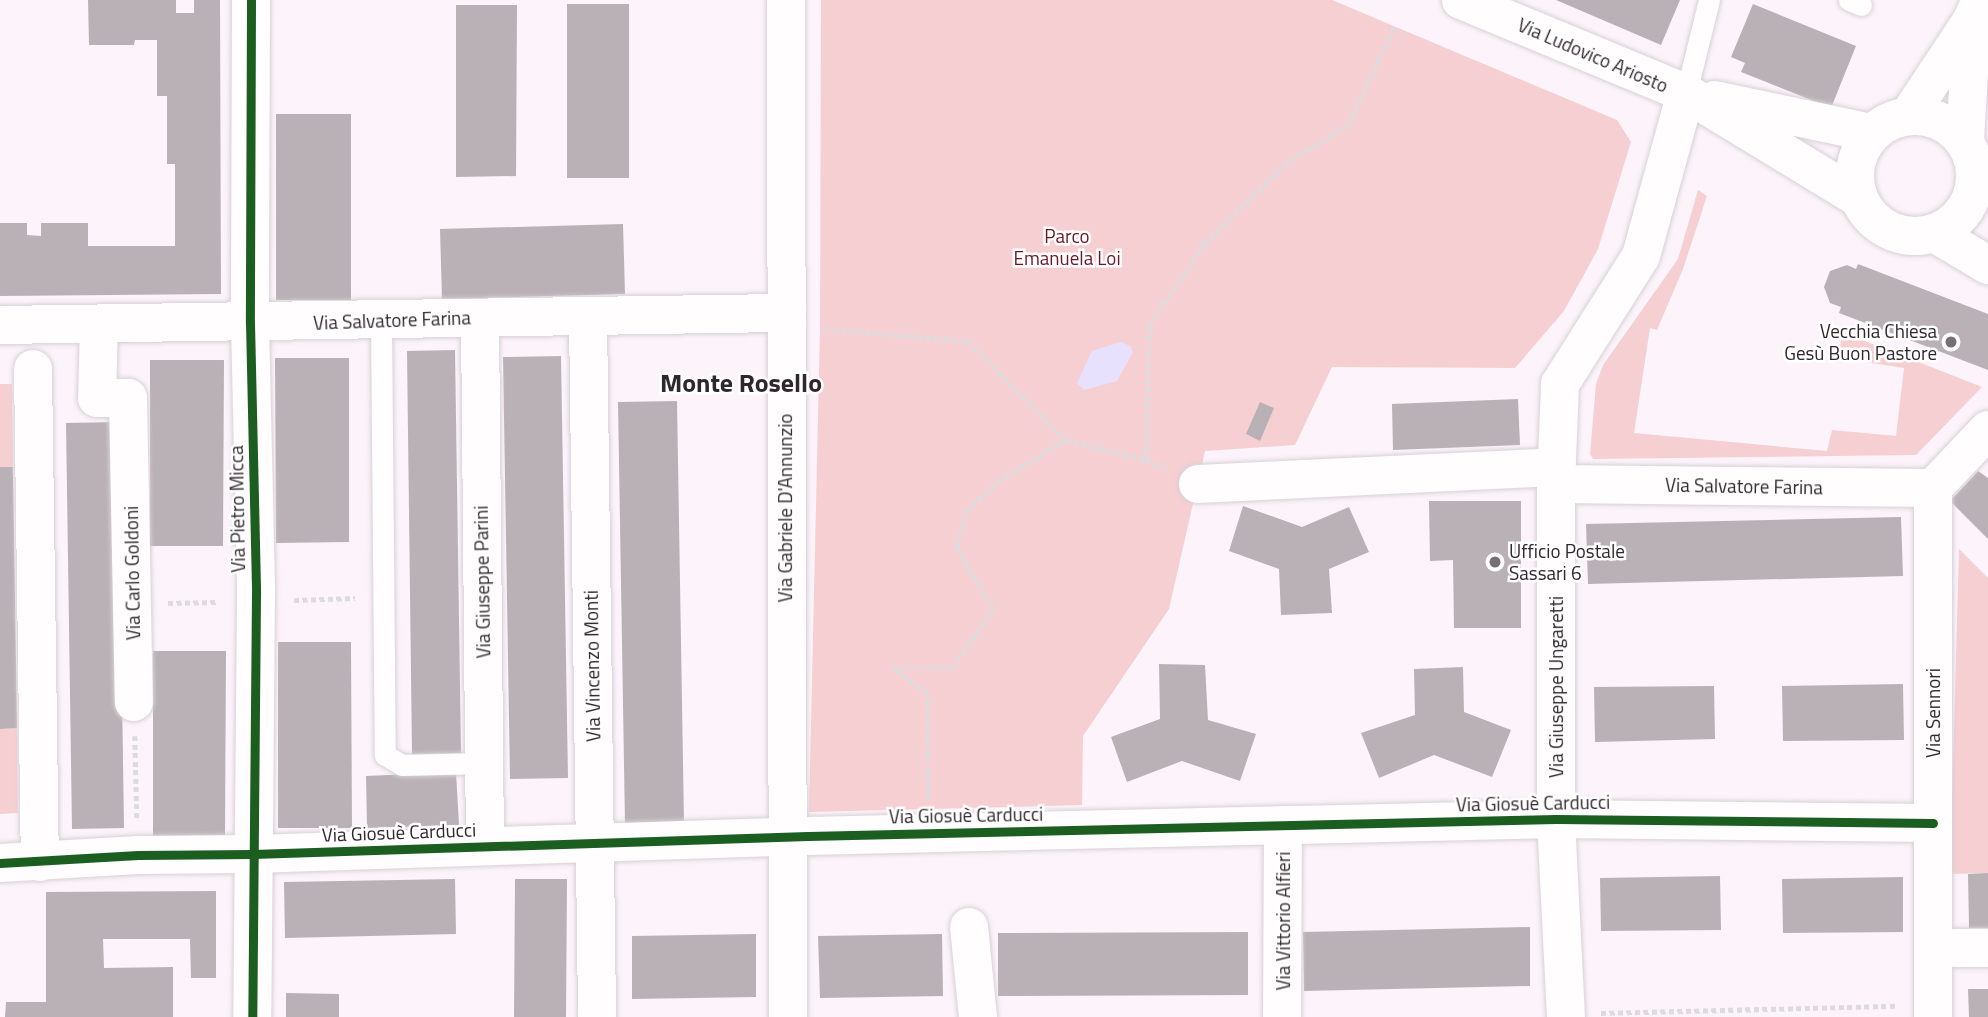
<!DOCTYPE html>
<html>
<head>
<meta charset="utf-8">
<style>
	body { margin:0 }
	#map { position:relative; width:1988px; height:1017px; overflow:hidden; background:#fcf4fa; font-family:"Titillium Web",sans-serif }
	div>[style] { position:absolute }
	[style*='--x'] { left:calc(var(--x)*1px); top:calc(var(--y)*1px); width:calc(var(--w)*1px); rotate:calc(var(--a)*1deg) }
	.green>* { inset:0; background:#f6cfd2 }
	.water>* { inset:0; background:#e8e1fd }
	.building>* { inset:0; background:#b9b1b5 }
	.path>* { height:4.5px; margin-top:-2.25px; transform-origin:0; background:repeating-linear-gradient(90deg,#dddbdd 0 5px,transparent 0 8.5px) }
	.roads { filter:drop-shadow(0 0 2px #d8d0d6) drop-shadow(0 0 2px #d8d0d6) }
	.service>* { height:21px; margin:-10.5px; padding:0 10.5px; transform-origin:10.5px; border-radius:10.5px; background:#fffdfe }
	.minor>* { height:38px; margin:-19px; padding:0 19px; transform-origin:19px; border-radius:19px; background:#fffdfe }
	.secondary>* { height:38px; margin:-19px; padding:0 19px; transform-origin:19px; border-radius:19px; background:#fffdfe }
	.secondary>.ring { margin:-19px; padding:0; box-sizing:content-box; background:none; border:38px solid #fffdfe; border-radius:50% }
	.cycleway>* { height:9px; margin:-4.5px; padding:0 4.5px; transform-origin:4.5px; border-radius:4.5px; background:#1b5e20 }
	.dots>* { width:19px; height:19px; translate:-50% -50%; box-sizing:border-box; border:4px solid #fff; border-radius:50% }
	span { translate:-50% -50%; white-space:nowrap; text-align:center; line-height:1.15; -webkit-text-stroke:5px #fff; paint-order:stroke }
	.street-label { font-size:19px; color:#30272d }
	.park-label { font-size:19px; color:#681724 }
	.poi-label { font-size:19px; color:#30272d }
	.right { translate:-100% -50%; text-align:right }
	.left { translate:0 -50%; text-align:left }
	.district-label { font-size:26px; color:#30272d; font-weight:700 }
</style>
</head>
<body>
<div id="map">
	<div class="green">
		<div style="clip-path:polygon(821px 0,1332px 0,1617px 120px,1631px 142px,1598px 249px,1564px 311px,1515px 368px,1332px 367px,1295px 445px,1205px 451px,1169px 609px,1083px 736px,1082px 805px,809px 812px,820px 328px)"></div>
		<div style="clip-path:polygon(1698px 190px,1707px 196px,1683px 269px,1657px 330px,1650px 328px,1634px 433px,1827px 451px,1832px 430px,1896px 436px,1904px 368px,1839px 358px,1842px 332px,1982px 387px,1916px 455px,1593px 459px,1590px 454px,1596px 384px,1603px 365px,1678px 259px)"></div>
		<div style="clip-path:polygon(0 384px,12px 384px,13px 467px,0 467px)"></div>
		<div style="clip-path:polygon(1959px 549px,1988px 578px,1988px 873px,1950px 874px)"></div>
		<div style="clip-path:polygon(17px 728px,18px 813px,0 814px,0 729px)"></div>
	</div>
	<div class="water">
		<div style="clip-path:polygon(1121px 342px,1130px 346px,1133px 352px,1117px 381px,1084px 390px,1077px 383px,1092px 351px)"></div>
	</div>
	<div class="building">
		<div style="clip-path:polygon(88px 0,176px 0,176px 13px,194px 13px,194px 0,220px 0,221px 294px,0 296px,0 223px,27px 223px,27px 235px,41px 236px,41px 223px,88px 223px,88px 246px,175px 246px,175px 164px,167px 164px,167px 96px,157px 96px,157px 40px,135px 40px,134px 45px,89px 45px)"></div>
		<div style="clip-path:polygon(1556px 0,1680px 0,1661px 45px)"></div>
		<div style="clip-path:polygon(567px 4px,629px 4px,629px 178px,567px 178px)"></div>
		<div style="clip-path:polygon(1753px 4px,1856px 46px,1831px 108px,1741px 72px,1745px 63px,1731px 57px)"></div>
		<div style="clip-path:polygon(456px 5px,517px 5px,516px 176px,456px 177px)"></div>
		<div style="clip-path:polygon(276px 114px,351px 114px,351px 300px,276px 300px)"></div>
		<div style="clip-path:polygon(623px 224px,625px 294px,442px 299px,440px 229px)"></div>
		<div style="clip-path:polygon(1858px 264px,1988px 314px,1988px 370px,1839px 313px,1841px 307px,1830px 303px,1824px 287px,1830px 271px,1847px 265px,1856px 269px)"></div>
		<div style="clip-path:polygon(455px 350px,461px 753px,412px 754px,407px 351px)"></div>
		<div style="clip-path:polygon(561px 356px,568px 778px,510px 779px,503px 357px)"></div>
		<div style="clip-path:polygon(275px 358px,349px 358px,349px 542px,276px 543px)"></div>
		<div style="clip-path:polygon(150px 360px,224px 360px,223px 546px,150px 546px)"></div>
		<div style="clip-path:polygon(1518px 399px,1520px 445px,1393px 450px,1392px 404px)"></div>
		<div style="clip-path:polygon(677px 401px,684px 823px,625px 825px,618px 402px)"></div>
		<div style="clip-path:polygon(1260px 402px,1274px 408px,1260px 441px,1246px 434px)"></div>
		<div style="clip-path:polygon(118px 422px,124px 828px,72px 829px,66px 423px)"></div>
		<div style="clip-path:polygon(0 467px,13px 467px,17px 728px,0 729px)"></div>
		<div style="clip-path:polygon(1978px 471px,1988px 478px,1988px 539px,1950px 501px)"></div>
		<div style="clip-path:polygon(1429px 501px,1521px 501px,1521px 628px,1454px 628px,1453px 560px,1430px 561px)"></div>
		<div style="clip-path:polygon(1243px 506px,1302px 527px,1349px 507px,1369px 552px,1329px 569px,1332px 613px,1281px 615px,1279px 569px,1229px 551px)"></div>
		<div style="clip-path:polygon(1901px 517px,1903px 576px,1588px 584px,1586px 524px)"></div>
		<div style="clip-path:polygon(278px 642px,351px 642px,352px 828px,278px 828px)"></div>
		<div style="clip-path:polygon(153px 651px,226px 651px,225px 836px,153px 836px)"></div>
		<div style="clip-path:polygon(1159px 664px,1205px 665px,1208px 720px,1256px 734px,1240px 781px,1182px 761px,1127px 782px,1111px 737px,1160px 719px)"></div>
		<div style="clip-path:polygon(1463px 667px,1464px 712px,1511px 730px,1492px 777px,1434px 755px,1379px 778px,1361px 733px,1415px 715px,1414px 669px)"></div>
		<div style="clip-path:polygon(1903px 684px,1904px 740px,1783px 741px,1782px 686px)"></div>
		<div style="clip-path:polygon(1714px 686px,1715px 739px,1595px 742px,1594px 687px)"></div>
		<div style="clip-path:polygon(456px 772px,459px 825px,367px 828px,366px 776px)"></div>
		<div style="clip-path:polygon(1988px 873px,1988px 928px,1969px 928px,1968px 874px)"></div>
		<div style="clip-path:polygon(1720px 876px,1721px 930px,1601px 931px,1600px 878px)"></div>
		<div style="clip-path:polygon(1903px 877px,1903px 932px,1783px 933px,1782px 879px)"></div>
		<div style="clip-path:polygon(455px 879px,456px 934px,285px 938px,284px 882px)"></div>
		<div style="clip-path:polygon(515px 879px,567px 879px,566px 1017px,514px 1017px)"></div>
		<div style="clip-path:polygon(216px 891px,216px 978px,191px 978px,190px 939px,103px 939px,104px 968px,173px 967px,173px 1017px,5px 1017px,6px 1002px,46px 1002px,46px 892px)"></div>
		<div style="clip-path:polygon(1530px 927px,1530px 986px,1304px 991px,1303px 932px)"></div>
		<div style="clip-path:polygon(1248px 932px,1248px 995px,998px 996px,998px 933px)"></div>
		<div style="clip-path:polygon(756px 934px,756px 997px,632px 999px,632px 936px)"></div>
		<div style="clip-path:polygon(942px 934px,943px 996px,820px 998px,818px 936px)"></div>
		<div style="clip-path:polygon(1968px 989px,1988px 989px,1988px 1017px,1969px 1017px)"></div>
		<div style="clip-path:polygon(286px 993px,339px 994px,339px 1017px,286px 1017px)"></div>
	</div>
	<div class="path">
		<div style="--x:824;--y:329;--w:144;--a:4.8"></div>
		<div style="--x:968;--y:341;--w:139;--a:45.6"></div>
		<div style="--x:1065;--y:440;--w:83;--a:13.9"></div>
		<div style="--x:1146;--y:460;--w:20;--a:24"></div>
		<div style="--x:1146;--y:460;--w:135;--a:-88.7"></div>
		<div style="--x:1149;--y:325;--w:98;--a:-55.8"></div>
		<div style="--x:1204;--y:244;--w:112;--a:-44.6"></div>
		<div style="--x:1284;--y:165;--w:75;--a:-32"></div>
		<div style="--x:1348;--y:125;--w:110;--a:-64.6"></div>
		<div style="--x:294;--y:600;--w:61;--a:-1.9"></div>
		<div style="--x:168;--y:603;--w:50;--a:-1.1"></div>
		<div style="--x:135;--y:736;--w:83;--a:88.6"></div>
		<div style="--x:928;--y:798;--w:104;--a:-90.6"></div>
		<div style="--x:927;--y:694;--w:44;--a:-143.4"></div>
		<div style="--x:892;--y:668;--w:60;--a:0"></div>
		<div style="--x:952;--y:668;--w:71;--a:-54.7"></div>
		<div style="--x:993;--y:610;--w:74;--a:-120"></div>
		<div style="--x:956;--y:546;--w:36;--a:-74"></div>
		<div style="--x:966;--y:511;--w:42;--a:-43.1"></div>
		<div style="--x:997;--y:482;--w:80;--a:-31.7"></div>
		<div style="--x:1601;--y:1013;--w:296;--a:-1.4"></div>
	</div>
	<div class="roads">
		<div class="service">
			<div style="--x:1849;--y:0;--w:13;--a:23"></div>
			<div style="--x:1686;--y:93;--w:96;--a:-76.1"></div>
			<div style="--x:381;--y:321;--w:434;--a:89.5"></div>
			<div style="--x:385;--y:755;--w:20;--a:30"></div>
			<div style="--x:402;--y:765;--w:82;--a:-1.4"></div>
		</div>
		<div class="minor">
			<div style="--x:251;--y:0;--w:323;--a:90.2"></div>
			<div style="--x:250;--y:323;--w:271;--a:88.7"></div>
			<div style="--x:256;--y:594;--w:423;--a:90.5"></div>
			<div style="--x:786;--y:0;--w:1017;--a:89.89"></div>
			<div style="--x:1461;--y:0;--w:243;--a:22.5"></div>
			<div style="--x:1686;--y:93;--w:202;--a:31.3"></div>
			<div style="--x:1715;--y:100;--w:160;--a:11.9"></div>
			<div style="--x:588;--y:316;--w:701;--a:89.26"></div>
			<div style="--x:480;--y:318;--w:528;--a:89.46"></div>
			<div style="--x:99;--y:324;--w:74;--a:91.5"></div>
			<div style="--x:97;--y:398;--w:31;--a:0"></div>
			<div style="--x:128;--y:398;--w:304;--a:88.9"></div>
			<div style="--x:0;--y:325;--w:784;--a:-0.88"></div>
			<div style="--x:33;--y:369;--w:493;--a:89.2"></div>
			<div style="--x:1198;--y:484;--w:358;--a:-2.7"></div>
			<div style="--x:1556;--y:484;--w:377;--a:0.6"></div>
			<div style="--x:0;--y:863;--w:138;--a:-3.3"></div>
			<div style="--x:138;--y:855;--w:115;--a:-0.5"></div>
			<div style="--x:253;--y:854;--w:555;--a:-1.86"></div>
			<div style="--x:808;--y:836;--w:748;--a:-1.3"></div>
			<div style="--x:1556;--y:819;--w:377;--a:0.6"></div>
			<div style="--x:969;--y:927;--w:90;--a:84.3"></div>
			<div style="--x:1933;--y:948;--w:55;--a:0"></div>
			<div style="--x:1282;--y:1017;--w:192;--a:-89.7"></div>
			<div style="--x:1566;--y:1017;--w:198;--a:-92.9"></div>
			<div style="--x:1556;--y:819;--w:335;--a:-90"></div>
			<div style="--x:1556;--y:484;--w:100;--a:-87.7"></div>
			<div style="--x:1560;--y:384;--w:151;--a:-57.7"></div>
			<div style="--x:1641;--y:256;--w:169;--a:-74.6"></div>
			<div style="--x:1933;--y:1017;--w:529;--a:-90"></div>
			<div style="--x:1933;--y:488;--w:80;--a:-46.5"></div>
		</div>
		<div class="secondary">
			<div style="--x:1909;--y:115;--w:114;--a:-56.4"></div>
			<div style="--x:1972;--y:20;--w:22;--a:-66"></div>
			<div class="ring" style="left:1855px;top:116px;width:82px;height:82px"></div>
			<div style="--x:1965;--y:140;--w:118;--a:-86.6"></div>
			<div style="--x:1934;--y:233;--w:63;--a:30.7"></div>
		</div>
	</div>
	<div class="cycleway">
		<div style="--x:251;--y:0;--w:323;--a:90.2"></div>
		<div style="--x:250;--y:323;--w:271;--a:88.7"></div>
		<div style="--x:256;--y:594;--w:423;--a:90.5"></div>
		<div style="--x:0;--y:863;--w:138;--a:-3.3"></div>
		<div style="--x:138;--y:855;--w:115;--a:-0.5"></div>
		<div style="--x:253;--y:854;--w:555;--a:-1.86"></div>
		<div style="--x:808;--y:836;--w:748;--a:-1.3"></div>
		<div style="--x:1556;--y:819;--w:377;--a:0.6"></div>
	</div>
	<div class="dots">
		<div style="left:1951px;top:342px;background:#776f75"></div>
		<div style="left:1495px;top:562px;background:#776f75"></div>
	</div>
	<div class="street-label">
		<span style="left:1593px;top:55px;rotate:23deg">Via Ludovico Ariosto</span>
		<span style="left:392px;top:320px;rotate:-2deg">Via Salvatore Farina</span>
		<span style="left:1744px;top:486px;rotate:1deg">Via Salvatore Farina</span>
		<span style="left:785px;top:508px;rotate:-90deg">Via Gabriele D'Annunzio</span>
		<span style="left:237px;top:509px;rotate:-91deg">Via Pietro Micca</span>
		<span style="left:132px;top:573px;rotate:-91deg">Via Carlo Goldoni</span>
		<span style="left:482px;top:582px;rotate:-91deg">Via Giuseppe Parini</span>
		<span style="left:592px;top:666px;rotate:-91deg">Via Vincenzo Monti</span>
		<span style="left:1556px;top:687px;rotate:-90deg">Via Giuseppe Ungaretti</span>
		<span style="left:1933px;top:713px;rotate:-90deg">Via Sennori</span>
		<span style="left:1533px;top:803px;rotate:-1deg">Via Giosuè Carducci</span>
		<span style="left:966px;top:815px;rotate:-1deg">Via Giosuè Carducci</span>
		<span style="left:399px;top:832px;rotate:-2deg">Via Giosuè Carducci</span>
		<span style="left:1283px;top:921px;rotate:-90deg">Via Vittorio Alfieri</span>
	</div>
	<div class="park-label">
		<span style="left:1067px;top:247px">Parco<br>Emanuela Loi</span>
	</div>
	<div class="poi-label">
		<span class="right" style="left:1937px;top:342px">Vecchia Chiesa<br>Gesù Buon Pastore</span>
		<span class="left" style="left:1509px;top:562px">Ufficio Postale<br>Sassari 6</span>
	</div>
	<div class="district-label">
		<span style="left:741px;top:383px">Monte Rosello</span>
	</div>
</div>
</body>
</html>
